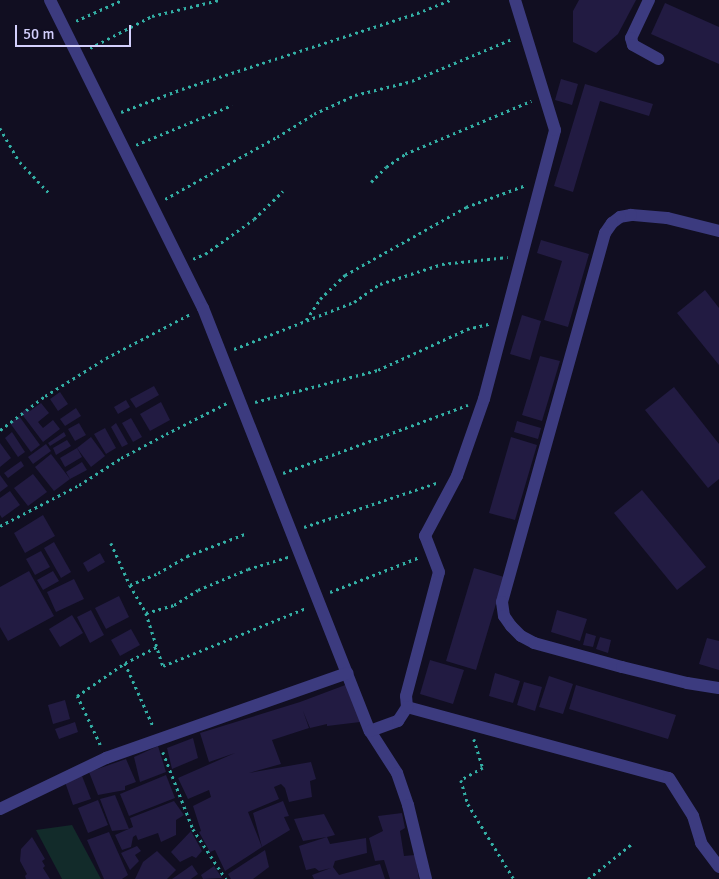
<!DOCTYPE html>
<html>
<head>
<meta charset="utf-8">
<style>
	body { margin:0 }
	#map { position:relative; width:719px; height:879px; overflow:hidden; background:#110e21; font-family:Signika,sans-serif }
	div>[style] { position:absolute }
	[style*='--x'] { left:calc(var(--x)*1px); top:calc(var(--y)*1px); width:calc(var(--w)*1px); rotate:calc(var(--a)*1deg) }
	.green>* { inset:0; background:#122b2a }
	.building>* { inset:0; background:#221b42 }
	.path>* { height:2.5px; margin-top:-1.25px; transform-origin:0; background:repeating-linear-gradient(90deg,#33afa5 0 2.5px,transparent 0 6.5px) }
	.minor>* { height:12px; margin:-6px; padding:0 6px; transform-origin:6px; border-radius:6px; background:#3c3b7f }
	span { translate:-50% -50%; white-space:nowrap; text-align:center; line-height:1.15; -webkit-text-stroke:4px #110e21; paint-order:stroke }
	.scale { position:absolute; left:15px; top:25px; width:116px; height:22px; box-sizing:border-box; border:2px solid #d4d0fd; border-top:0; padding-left:6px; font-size:15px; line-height:18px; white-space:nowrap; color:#d4d0fd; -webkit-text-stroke:4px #110e21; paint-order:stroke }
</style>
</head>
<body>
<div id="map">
	<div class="green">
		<div style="clip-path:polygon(72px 825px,101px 879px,62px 879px,36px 830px)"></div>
	</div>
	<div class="building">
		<div style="clip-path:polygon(579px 0,636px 0,618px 34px,596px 53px,573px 42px,573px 11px)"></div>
		<div style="clip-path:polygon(665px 3px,719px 27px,719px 64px,651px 34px)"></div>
		<div style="clip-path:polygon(561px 79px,578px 84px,572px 105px,555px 100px)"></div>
		<div style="clip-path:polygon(585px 84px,653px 104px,649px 116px,600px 101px,573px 192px,554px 186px)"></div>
		<div style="clip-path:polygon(541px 240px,589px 254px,568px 327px,544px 320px,562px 261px,537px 253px)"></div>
		<div style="clip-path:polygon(705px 290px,719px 308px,719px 365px,677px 313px)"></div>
		<div style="clip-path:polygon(522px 315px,541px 321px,530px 360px,510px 354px)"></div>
		<div style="clip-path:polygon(540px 356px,560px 361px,542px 421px,522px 415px)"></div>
		<div style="clip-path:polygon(154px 386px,159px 395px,136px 408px,130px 399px)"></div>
		<div style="clip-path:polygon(674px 387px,719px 444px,719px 479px,708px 488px,645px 410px)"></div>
		<div style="clip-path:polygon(60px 392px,68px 404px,58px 411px,50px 399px)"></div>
		<div style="clip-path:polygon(126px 400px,130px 407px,118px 414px,114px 407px)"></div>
		<div style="clip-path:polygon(161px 402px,170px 420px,150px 431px,140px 414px)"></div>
		<div style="clip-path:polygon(41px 403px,49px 413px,38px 422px,43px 428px,53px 420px,60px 429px,43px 442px,21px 413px,27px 408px,30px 411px)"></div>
		<div style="clip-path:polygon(76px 408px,81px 416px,65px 426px,60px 419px)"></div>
		<div style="clip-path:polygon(19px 416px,40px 445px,31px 452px,10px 423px)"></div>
		<div style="clip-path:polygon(131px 418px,142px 437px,133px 442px,122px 423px)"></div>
		<div style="clip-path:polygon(517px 421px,541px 428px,538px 439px,514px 432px)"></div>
		<div style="clip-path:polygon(79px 423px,86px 435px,75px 441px,68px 429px)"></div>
		<div style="clip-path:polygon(116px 423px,128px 444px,122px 447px,111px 427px)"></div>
		<div style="clip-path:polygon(105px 428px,116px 448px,106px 454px,94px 434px)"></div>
		<div style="clip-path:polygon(12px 432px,25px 452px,18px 457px,5px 438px)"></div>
		<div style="clip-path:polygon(64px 432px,66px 436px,50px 446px,48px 443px)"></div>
		<div style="clip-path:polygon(91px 437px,105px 456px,91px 467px,77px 448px)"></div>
		<div style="clip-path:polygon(511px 437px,537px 445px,515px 520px,489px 513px)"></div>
		<div style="clip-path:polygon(67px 440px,71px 446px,56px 455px,53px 448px)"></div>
		<div style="clip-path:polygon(0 443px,11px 458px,0 467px)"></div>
		<div style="clip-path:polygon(46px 444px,51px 451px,33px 464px,28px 457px)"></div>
		<div style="clip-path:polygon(77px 448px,82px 457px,65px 467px,60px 458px)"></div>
		<div style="clip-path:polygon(51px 454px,70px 479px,54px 491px,35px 467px)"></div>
		<div style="clip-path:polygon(21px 461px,24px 466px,8px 478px,4px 473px)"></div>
		<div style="clip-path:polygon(82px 462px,87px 470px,70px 479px,66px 472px)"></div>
		<div style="clip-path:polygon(33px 474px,47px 492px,28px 506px,14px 488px)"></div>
		<div style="clip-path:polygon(0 475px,8px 486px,0 492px)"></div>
		<div style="clip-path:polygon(642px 490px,706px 567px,677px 590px,614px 513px)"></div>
		<div style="clip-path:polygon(10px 491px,20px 505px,2px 518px,0 515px,0 498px)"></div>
		<div style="clip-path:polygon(43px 515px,55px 536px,25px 553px,14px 533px)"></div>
		<div style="clip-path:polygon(54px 542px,71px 572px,61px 578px,44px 548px)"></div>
		<div style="clip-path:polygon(41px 551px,50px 567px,35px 575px,26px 559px)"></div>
		<div style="clip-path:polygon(100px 553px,105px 562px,88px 572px,83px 563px)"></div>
		<div style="clip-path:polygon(474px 568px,504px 577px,476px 670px,446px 661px)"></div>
		<div style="clip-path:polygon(29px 571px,54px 616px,8px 641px,0 627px,0 587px)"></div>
		<div style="clip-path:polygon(53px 571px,59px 581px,43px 590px,37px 580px)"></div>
		<div style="clip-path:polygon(74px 579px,84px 599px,56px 612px,47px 592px)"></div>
		<div style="clip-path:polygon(119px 596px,129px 617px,106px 629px,95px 608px)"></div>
		<div style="clip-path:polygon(91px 610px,104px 635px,90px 643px,77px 617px)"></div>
		<div style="clip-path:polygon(557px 610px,587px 619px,580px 641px,551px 632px)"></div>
		<div style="clip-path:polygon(72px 615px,83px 633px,60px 647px,49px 629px)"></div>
		<div style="clip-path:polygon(131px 629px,140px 645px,120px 656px,111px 640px)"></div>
		<div style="clip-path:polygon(586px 633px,596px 636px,593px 647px,583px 645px)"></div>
		<div style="clip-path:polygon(600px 637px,611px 640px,608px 653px,596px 649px)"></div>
		<div style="clip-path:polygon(707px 638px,719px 641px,719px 670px,699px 664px)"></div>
		<div style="clip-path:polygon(430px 660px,464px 670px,453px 704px,420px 694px)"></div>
		<div style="clip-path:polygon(495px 673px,520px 681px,513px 703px,489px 696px)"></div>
		<div style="clip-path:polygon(549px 676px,573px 684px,563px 714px,539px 707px)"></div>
		<div style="clip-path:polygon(524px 682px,542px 687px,535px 711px,517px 705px)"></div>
		<div style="clip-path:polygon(348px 684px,360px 722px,327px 726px,327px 724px,310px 728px,303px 711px,309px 728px,272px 740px,281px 764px,249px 773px,311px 762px,316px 779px,310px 781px,312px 797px,289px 802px,285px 788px,281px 784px,274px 787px,279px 799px,248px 812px,262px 847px,225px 871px,215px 850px,210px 852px,199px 832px,201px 831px,193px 806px,211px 797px,209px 790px,188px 799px,178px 778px,235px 753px,209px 762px,200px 733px,300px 702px)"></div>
		<div style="clip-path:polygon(576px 685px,676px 715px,668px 739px,569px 709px)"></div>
		<div style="clip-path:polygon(65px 700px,70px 719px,53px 724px,48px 705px)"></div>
		<div style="clip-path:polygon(75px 722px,78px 732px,59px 739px,55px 729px)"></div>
		<div style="clip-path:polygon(193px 738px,198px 758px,172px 769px,167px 748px)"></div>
		<div style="clip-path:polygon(158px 746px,166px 772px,140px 782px,134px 757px)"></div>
		<div style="clip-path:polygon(126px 759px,136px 782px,125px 786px,125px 790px,98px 795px,89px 772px)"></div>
		<div style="clip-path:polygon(166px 775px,175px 798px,129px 816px,120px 794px)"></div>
		<div style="clip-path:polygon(82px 776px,91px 799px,73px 805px,65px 782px)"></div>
		<div style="clip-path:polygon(115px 795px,129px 829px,112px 831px,100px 799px)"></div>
		<div style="clip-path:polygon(98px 800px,108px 825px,88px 833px,78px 808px)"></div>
		<div style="clip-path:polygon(174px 801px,184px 815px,176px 820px,176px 835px,161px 842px,158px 833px,138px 840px,136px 835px,133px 837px,131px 847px,122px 850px,115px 835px,133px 827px,130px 818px)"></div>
		<div style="clip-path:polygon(283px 801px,289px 816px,284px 817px,290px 830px,262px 847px,253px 813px)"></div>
		<div style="clip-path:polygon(402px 813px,405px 828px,400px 831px,404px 856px,415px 855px,419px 879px,390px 879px,384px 860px,375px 861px,369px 838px,383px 831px,378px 816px)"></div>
		<div style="clip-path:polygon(324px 814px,335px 835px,327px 837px,330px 844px,366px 838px,367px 853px,335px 861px,333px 867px,339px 875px,380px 864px,385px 879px,314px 879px,312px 875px,331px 868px,319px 871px,315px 868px,306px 870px,299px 846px,327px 837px,303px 841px,294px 819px)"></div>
		<div style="clip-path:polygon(191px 831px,202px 851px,196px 858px,192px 856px,180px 862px,171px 852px)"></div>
		<div style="clip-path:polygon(109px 832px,128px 875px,122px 879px,104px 879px,87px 840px)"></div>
		<div style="clip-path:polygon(32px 837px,45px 859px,42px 861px,45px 866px,43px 868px,50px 879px,26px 879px,25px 876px,27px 874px,20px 861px,21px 849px)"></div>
		<div style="clip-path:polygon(137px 846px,141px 851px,135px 855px,139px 861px,130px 870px,121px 853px)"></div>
		<div style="clip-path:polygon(265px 850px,269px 867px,253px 879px,231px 879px,228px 874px)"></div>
		<div style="clip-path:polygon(157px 851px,176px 870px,167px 879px,135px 879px,143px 862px)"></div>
		<div style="clip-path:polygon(192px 865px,198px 874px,191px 879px,172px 879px)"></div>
		<div style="clip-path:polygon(214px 866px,222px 878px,203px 879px,201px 875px)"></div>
	</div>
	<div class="path">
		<div style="--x:76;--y:21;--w:51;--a:-24.5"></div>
		<div style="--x:90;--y:48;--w:70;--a:-27.3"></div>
		<div style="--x:152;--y:16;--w:69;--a:-13.4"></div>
		<div style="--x:121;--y:112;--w:65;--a:-20.7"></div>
		<div style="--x:182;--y:89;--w:253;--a:-17.9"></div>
		<div style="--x:423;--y:11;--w:29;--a:-22"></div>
		<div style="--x:0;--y:128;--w:39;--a:60"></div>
		<div style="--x:20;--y:162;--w:44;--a:46.8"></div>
		<div style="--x:136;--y:145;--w:104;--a:-22.6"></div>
		<div style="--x:371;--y:182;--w:21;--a:-45"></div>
		<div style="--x:386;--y:167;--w:23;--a:-34"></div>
		<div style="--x:405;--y:154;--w:137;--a:-22.8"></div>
		<div style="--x:165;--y:199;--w:128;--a:-29"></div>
		<div style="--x:277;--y:137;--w:44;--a:-31.9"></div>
		<div style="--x:314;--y:114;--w:45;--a:-24.9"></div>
		<div style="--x:355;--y:95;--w:59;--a:-13.8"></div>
		<div style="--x:412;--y:81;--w:108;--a:-22.8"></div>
		<div style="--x:193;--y:259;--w:13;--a:-23"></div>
		<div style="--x:205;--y:254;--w:60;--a:-35.5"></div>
		<div style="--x:254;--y:219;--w:40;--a:-44"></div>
		<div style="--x:306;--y:320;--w:25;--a:-56"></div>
		<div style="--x:320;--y:299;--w:35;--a:-44"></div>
		<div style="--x:345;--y:275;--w:139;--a:-29.3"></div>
		<div style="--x:466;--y:207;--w:64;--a:-20.1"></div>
		<div style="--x:234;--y:349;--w:129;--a:-21.4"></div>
		<div style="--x:354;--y:302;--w:32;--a:-35"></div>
		<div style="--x:380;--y:284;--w:65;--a:-17.9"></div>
		<div style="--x:442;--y:264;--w:66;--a:-6.1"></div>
		<div style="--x:255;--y:402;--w:127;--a:-14.6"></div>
		<div style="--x:378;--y:370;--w:98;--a:-24.7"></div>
		<div style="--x:467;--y:329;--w:23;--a:-13"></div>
		<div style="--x:0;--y:430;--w:56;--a:-37.1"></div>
		<div style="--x:45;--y:396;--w:72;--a:-31.9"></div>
		<div style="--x:106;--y:358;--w:95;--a:-27.6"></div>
		<div style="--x:283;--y:473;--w:197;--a:-20.2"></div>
		<div style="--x:0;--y:526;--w:89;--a:-27.4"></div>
		<div style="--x:79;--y:485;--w:50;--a:-32.7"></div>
		<div style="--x:121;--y:458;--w:51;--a:-28.1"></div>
		<div style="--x:166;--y:434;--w:68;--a:-26.9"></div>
		<div style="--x:304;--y:527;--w:142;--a:-18.4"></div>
		<div style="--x:111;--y:543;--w:46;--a:65.7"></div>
		<div style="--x:130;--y:585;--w:32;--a:60"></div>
		<div style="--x:146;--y:613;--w:56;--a:72.2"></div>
		<div style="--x:163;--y:666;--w:154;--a:-22.1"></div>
		<div style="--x:130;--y:585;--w:30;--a:-23"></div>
		<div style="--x:158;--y:573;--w:34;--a:-30"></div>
		<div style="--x:187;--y:556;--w:62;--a:-20.8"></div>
		<div style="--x:330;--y:592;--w:97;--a:-21.3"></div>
		<div style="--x:146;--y:613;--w:29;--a:-16"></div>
		<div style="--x:174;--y:605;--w:28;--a:-32"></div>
		<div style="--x:198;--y:590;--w:54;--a:-22.8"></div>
		<div style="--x:248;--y:569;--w:42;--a:-16.7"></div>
		<div style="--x:125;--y:663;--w:71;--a:66"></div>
		<div style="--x:474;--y:739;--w:30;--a:73"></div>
		<div style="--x:483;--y:768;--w:25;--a:151"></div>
		<div style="--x:461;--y:780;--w:25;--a:74"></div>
		<div style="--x:468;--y:804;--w:88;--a:58.5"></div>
		<div style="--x:100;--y:745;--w:54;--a:-115.1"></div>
		<div style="--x:77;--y:696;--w:58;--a:-34.5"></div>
		<div style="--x:125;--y:663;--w:36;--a:-27"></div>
		<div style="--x:163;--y:752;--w:83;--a:68.7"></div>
		<div style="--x:193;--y:829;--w:60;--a:56.6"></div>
		<div style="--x:588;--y:879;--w:58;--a:-38.7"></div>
	</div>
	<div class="minor">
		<div style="--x:50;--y:0;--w:344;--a:63.6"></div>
		<div style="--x:203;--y:308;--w:455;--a:68.5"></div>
		<div style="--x:370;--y:731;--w:50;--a:57.3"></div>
		<div style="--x:397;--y:773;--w:34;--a:71"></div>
		<div style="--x:408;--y:805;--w:76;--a:76.3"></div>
		<div style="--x:649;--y:0;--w:42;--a:115.3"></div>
		<div style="--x:631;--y:38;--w:7;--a:74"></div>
		<div style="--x:633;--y:45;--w:29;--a:29"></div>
		<div style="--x:719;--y:231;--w:54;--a:-166"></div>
		<div style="--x:667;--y:218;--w:36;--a:-175"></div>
		<div style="--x:631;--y:215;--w:11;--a:170"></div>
		<div style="--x:620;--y:217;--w:10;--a:143"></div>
		<div style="--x:612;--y:223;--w:12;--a:125"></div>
		<div style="--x:605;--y:233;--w:383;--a:105.6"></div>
		<div style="--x:502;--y:602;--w:14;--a:82"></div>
		<div style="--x:504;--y:616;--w:12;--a:55"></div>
		<div style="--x:511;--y:626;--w:14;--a:45"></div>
		<div style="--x:521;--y:636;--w:15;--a:28"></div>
		<div style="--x:534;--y:643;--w:91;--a:15.3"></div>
		<div style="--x:622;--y:667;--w:67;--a:13.8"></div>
		<div style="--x:687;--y:683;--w:32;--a:9"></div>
		<div style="--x:407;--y:707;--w:271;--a:15.2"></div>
		<div style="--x:669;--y:778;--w:45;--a:57.7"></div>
		<div style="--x:693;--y:816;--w:28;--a:73"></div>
		<div style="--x:701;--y:843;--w:30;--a:53"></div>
		<div style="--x:370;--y:731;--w:30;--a:-20"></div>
		<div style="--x:398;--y:721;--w:17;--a:-57"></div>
		<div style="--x:407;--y:707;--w:11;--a:-95"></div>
		<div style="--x:406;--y:696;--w:128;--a:-75.1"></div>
		<div style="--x:439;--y:572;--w:39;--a:-111"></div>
		<div style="--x:425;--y:536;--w:68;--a:-61.9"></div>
		<div style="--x:457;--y:476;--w:82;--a:-70.7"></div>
		<div style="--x:484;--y:399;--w:278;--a:-75.2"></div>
		<div style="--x:555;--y:130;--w:136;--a:-107.1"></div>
		<div style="--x:0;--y:809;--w:118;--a:-25.7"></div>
		<div style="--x:106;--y:758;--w:256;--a:-19.4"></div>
	</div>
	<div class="scale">50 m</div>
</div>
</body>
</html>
